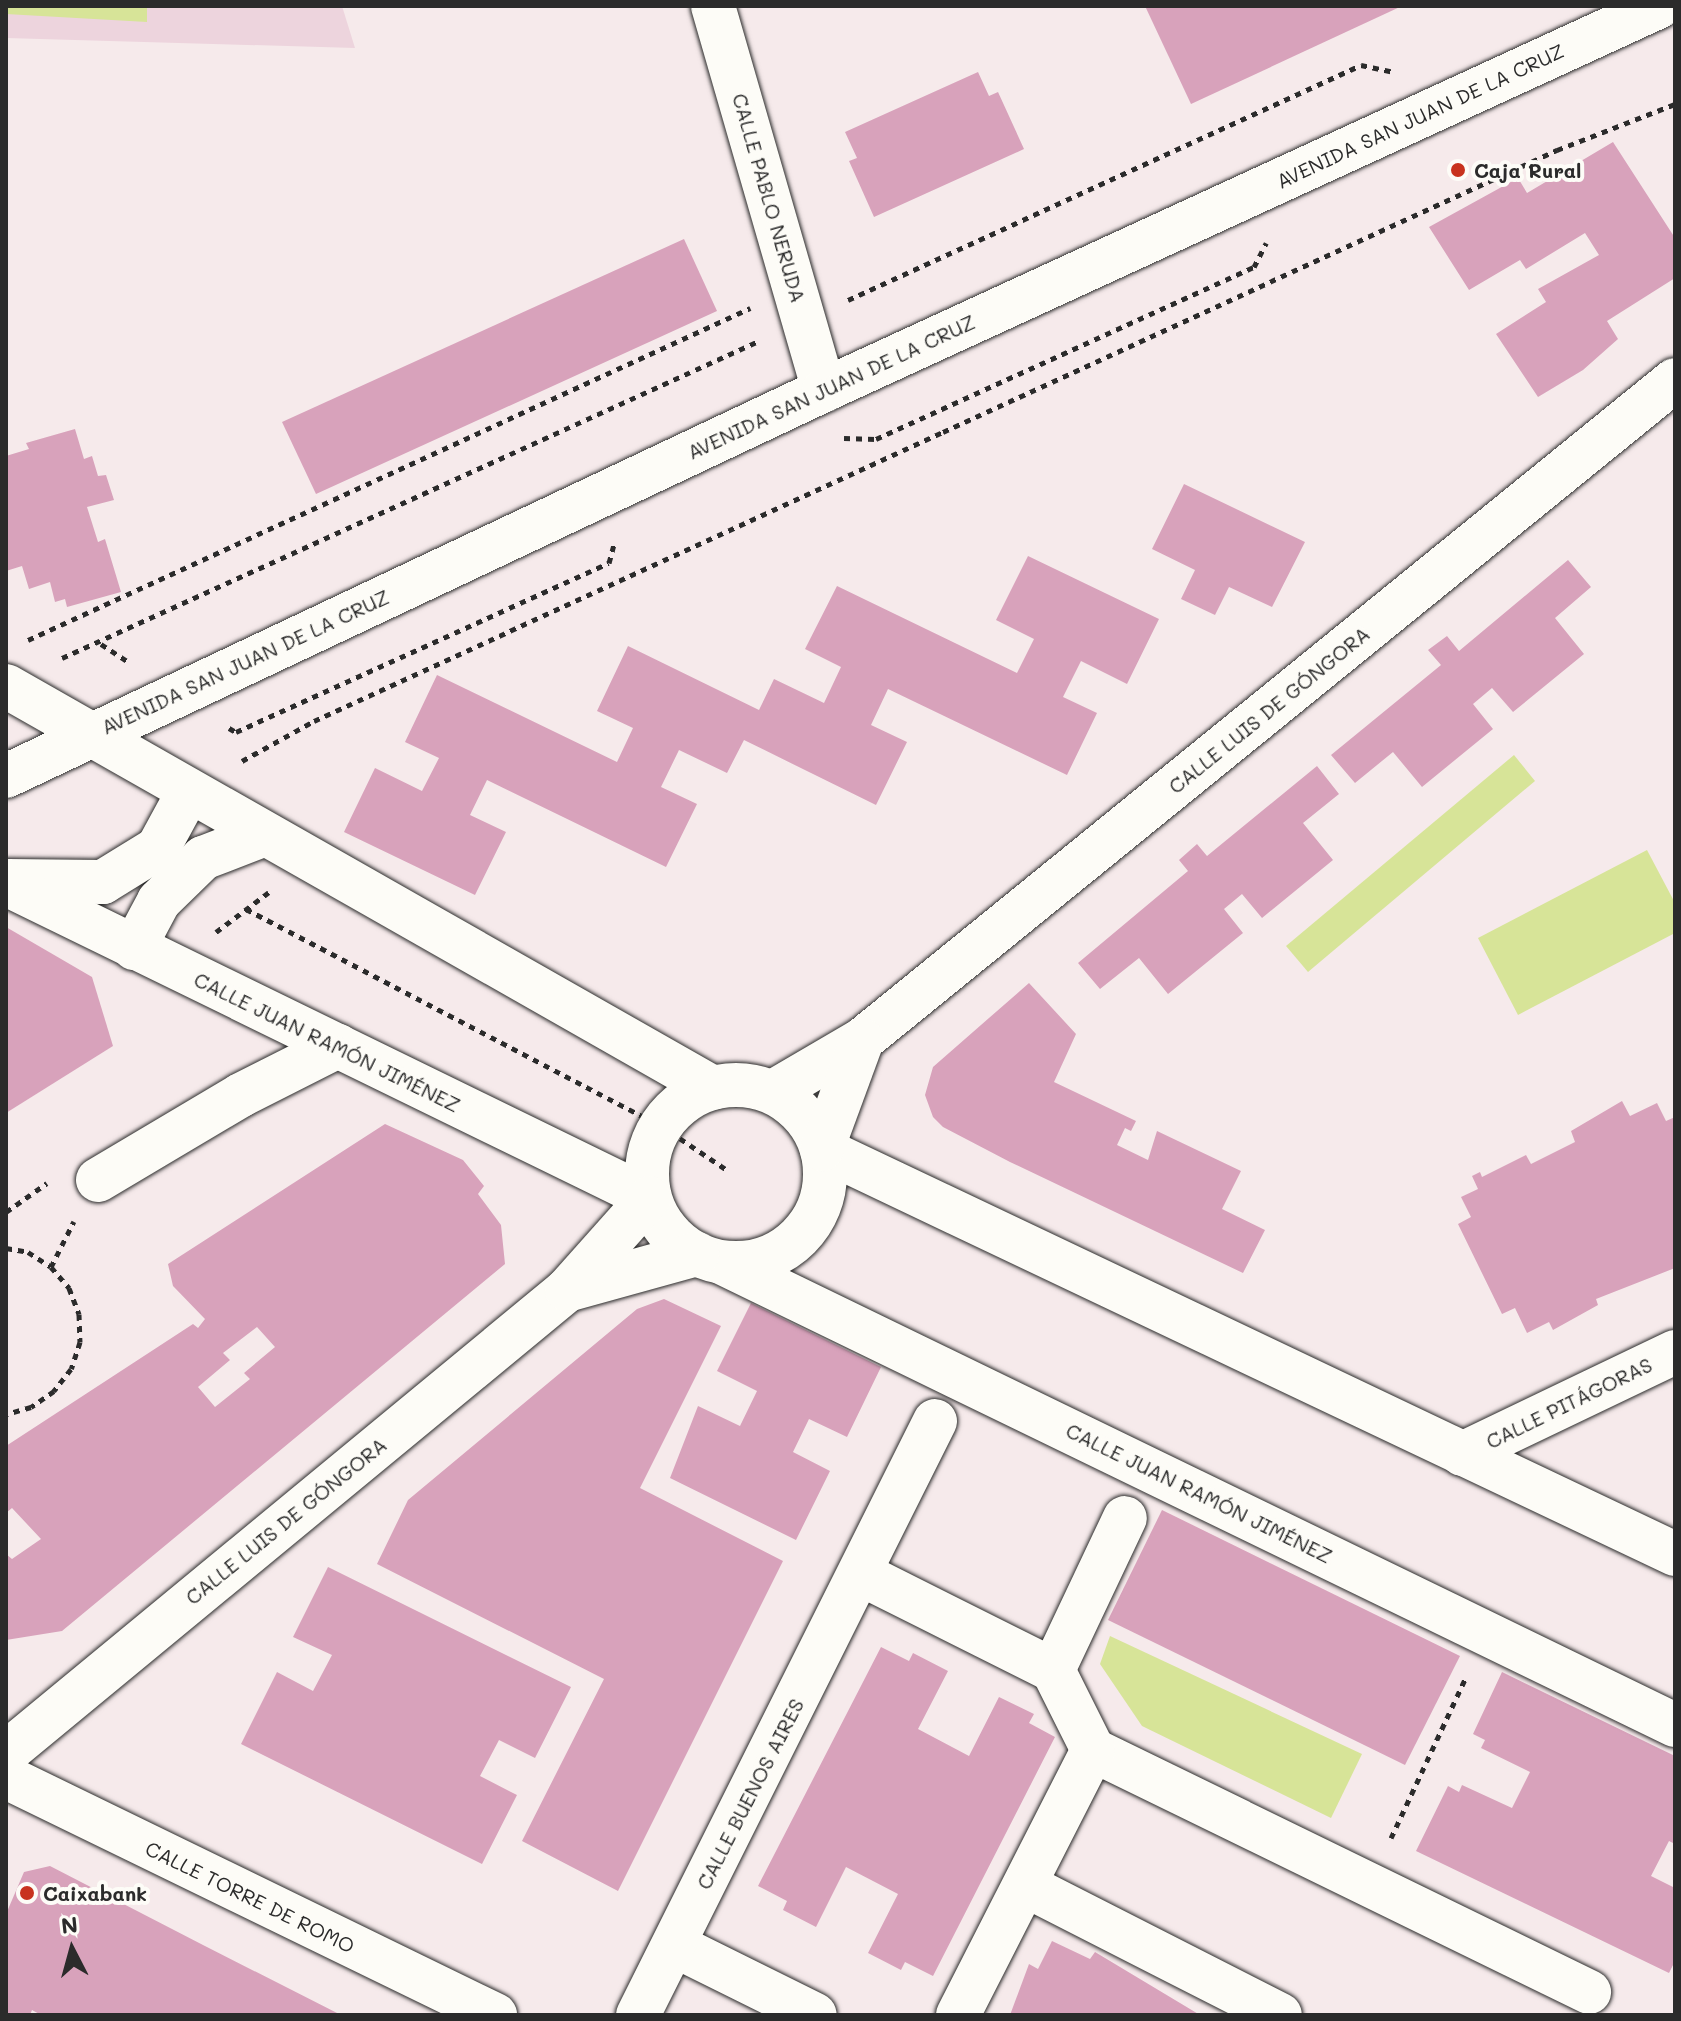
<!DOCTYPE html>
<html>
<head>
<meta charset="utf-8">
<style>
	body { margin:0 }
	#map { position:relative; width:1681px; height:2021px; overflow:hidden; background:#f6eaeb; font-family:Mali,sans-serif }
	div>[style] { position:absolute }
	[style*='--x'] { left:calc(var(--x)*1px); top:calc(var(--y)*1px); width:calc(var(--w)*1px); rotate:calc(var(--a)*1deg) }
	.built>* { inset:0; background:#edd4dd }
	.green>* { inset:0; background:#d7e498 }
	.building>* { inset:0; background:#d8a2bb }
	.path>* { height:5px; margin-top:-2.5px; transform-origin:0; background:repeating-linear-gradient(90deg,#2b2b2b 0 6px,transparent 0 12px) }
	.roads { filter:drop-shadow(0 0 2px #2b2b2b) drop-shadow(0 0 2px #2b2b2b) }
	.street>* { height:44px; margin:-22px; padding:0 22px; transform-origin:22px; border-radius:22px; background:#fdfcf7 }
	.street>.ring { margin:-22px; padding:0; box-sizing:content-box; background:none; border:44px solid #fdfcf7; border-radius:50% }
	.secondary>* { height:44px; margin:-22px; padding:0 22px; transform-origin:22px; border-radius:22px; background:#fdfcf7 }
	.dots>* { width:22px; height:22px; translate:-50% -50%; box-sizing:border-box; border:4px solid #fdfcf7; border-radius:50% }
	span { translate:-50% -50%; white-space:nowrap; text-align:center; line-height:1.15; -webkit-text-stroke:8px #fdfcf7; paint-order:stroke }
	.street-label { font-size:20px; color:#2b2b2b }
	.poi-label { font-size:20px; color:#2b2b2b; font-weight:700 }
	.left { translate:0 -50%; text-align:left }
	.frame { position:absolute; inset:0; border:8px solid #2b2b2b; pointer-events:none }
	.north { position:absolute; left:32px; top:1909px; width:80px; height:80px; -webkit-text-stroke:6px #fdfcf7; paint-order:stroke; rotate:354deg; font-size:22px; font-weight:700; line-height:32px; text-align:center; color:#2b2b2b }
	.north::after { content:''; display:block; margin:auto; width:28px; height:36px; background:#2b2b2b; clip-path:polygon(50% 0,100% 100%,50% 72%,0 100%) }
</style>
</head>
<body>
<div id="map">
	<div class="built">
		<div style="clip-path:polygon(6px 6px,342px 6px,355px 48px,6px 38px)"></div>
	</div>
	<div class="green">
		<div style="clip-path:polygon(6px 6px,147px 6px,147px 22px,6px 14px)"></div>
		<div style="clip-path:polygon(1514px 755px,1535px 781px,1308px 972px,1286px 946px)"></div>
		<div style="clip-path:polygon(1647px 850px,1675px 903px,1675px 933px,1518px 1015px,1478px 938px)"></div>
		<div style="clip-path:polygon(1110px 1636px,1362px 1754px,1331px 1818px,1142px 1726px,1100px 1664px)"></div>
	</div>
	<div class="building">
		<div style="clip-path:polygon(1145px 6px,1402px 6px,1191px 104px)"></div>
		<div style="clip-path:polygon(978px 72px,989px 96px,998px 92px,1024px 149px,874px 217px,849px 161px,857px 158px,845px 132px)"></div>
		<div style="clip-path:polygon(1613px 142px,1675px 238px,1675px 278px,1607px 321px,1618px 339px,1583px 370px,1538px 397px,1496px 334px,1546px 302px,1538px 289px,1599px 255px,1585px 233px,1526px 269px,1520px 260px,1469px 290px,1429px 227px,1518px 178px,1527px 193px)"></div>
		<div style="clip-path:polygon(684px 239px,717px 311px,316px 494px,282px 422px)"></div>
		<div style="clip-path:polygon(75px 429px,84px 459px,92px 456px,98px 476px,106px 475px,114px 500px,87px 507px,98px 542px,105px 539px,121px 592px,67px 607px,65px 599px,55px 602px,50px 582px,29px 589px,22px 566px,6px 571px,6px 456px,29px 449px,26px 443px)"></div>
		<div style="clip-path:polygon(1184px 484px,1305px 542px,1272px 607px,1229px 587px,1215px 615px,1181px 599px,1195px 570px,1152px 549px)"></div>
		<div style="clip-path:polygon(1028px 556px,1159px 619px,1127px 684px,1081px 661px,1063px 697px,1097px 713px,1067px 775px,888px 689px,871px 725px,907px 742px,876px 805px,744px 740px,727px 773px,679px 750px,661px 787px,697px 804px,666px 867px,487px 780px,470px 815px,506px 832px,475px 895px,344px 832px,375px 768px,422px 791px,439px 758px,405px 742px,437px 675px,617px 762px,633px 728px,597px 711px,628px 646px,759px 710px,774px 679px,824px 703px,841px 667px,805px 649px,837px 586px,1017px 673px,1034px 639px,996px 620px)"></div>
		<div style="clip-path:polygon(1568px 560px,1591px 587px,1555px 618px,1584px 654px,1513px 712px,1492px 688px,1473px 704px,1493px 729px,1422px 787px,1393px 752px,1355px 783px,1331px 755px,1441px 665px,1428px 650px,1447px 636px,1459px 651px)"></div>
		<div style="clip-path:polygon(1317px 766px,1339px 794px,1303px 823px,1333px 860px,1262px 918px,1242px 894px,1224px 909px,1243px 933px,1168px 994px,1139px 958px,1100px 989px,1078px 963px,1188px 871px,1179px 860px,1197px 844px,1207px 856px)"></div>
		<div style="clip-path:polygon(6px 927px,92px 977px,113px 1046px,6px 1113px)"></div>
		<div style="clip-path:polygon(1029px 983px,1076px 1034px,1054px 1082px,1136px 1121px,1131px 1131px,1125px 1128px,1117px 1145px,1148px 1160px,1157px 1131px,1241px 1171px,1222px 1209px,1265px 1230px,1243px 1273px,1010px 1162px,943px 1127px,933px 1117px,925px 1095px,933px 1067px)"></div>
		<div style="clip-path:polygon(1622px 1101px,1630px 1116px,1657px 1103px,1666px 1121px,1675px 1117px,1675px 1268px,1596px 1299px,1598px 1305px,1553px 1330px,1549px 1322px,1527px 1333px,1515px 1308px,1502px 1314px,1458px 1224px,1471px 1217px,1461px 1197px,1478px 1189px,1472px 1176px,1480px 1172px,1482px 1177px,1526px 1155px,1531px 1164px,1575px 1142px,1571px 1131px)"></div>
		<div style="clip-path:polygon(evenodd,385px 1124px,463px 1160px,484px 1186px,478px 1194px,501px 1225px,505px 1264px,62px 1631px,6px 1640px,6px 1554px,12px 1559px,41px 1539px,12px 1508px,6px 1513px,6px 1446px,193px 1324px,198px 1328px,205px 1319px,173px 1286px,168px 1264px,385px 1124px,257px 1327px,275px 1347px,244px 1373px,250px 1379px,215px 1407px,198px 1387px,230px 1360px,223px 1353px,257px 1327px)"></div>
		<div style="clip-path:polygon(664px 1299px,721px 1326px,640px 1488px,783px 1561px,618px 1891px,522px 1841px,604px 1679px,377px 1564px,408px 1500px,637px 1309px)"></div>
		<div style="clip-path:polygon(751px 1303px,881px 1367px,847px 1437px,809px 1419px,793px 1452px,830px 1471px,796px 1540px,670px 1478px,698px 1406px,740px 1426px,757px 1391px,717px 1371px)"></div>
		<div style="clip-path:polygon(1162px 1510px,1460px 1656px,1405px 1765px,1108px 1620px)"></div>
		<div style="clip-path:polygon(328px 1567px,571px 1687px,535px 1758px,499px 1740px,480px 1776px,517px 1795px,482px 1864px,241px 1744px,277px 1672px,313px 1691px,332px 1655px,293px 1637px)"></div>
		<div style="clip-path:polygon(881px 1647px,909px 1661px,913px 1653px,948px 1671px,918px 1729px,969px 1756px,999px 1697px,1034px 1714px,1029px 1723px,1055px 1737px,933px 1976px,905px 1962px,901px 1970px,868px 1953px,898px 1894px,846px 1867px,816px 1927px,783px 1910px,787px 1901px,758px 1886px)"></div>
		<div style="clip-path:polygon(1502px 1672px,1675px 1756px,1675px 1844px,1669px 1841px,1651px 1876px,1675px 1888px,1675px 1961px,1669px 1973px,1416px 1851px,1448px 1786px,1459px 1792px,1462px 1785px,1512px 1808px,1530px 1772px,1481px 1748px,1485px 1740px,1473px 1734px)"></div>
		<div style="clip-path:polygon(50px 1866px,203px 1945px,341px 2015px,41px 2015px,32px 2010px,30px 2015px,6px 2015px,6px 1914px,24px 1872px)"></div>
		<div style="clip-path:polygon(1052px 1941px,1090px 1959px,1095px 1952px,1200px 2015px,1010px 2015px,1029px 1964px,1038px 1969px)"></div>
	</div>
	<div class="path">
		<div style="--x:848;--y:300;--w:564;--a:-24.61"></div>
		<div style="--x:1361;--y:65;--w:34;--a:12"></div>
		<div style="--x:844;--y:438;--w:32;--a:2"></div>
		<div style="--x:876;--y:439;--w:415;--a:-24.5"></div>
		<div style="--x:1254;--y:267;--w:27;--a:-63"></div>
		<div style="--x:28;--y:640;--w:795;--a:-24.69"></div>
		<div style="--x:101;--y:644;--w:35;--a:33"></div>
		<div style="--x:62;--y:658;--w:766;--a:-24.46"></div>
		<div style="--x:229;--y:728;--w:8;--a:30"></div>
		<div style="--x:236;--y:732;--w:409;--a:-24.4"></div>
		<div style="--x:609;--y:563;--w:20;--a:-75"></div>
		<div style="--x:242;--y:761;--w:82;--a:-29.1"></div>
		<div style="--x:314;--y:721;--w:692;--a:-24.68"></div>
		<div style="--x:943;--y:432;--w:676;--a:-24.67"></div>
		<div style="--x:1557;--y:150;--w:127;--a:-21.3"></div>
		<div style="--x:246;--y:909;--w:467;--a:27.6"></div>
		<div style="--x:660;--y:1125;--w:81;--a:33.9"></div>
		<div style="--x:216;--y:932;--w:66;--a:-37"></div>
		<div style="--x:6;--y:1212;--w:50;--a:-35.3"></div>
		<div style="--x:6;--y:1248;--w:22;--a:10"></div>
		<div style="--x:28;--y:1252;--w:27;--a:33"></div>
		<div style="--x:51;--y:1267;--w:28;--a:49"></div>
		<div style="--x:69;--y:1288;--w:28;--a:69"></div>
		<div style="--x:79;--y:1314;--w:28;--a:88"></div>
		<div style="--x:80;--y:1342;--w:28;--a:108"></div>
		<div style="--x:71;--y:1369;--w:28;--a:128"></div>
		<div style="--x:54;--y:1391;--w:28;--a:145"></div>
		<div style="--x:31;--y:1407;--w:26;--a:164"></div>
		<div style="--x:51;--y:1267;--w:51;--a:-63.4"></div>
		<div style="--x:1391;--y:1838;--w:178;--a:-65"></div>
	</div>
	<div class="roads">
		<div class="street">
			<div style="--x:713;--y:6;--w:400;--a:73.9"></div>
			<div style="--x:6;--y:686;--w:813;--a:29.62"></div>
			<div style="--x:8;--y:881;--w:95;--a:0.6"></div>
			<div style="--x:103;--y:882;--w:65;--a:-31.7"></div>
			<div style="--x:158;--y:848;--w:65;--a:-61.5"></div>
			<div style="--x:6;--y:884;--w:716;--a:26.03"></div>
			<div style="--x:134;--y:948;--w:53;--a:-62"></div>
			<div style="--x:159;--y:901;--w:62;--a:-44.3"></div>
			<div style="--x:203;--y:858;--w:64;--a:-21"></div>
			<div class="ring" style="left:647px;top:1085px;width:134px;height:134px"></div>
			<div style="--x:773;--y:1092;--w:103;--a:-30.3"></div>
			<div style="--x:862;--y:1040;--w:1047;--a:-39.07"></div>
			<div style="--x:822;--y:1149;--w:944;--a:25.4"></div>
			<div style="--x:822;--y:1149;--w:116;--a:-69.8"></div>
			<div style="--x:98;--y:1180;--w:166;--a:-30.7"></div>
			<div style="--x:241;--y:1095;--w:109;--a:-26.8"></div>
			<div style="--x:723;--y:1263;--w:1058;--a:25.89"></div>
			<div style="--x:567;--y:1290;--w:135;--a:-15.5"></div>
			<div style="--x:1462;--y:1454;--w:236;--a:-25.6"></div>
			<div style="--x:861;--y:1574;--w:215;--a:26.6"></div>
			<div style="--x:1053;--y:1670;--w:168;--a:-64.7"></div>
			<div style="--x:1093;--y:1750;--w:552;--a:26.01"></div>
			<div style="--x:6;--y:1753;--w:727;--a:-39.53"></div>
			<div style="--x:567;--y:1290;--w:123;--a:-48.3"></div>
			<div style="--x:1025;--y:1885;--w:286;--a:27"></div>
			<div style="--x:674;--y:1945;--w:157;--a:26.4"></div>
			<div style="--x:638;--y:2015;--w:664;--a:-63.43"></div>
			<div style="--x:958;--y:2015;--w:297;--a:-63"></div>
			<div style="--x:1093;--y:1750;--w:89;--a:-116.6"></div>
		</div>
		<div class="secondary">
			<div style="--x:6;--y:776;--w:904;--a:-25.26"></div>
			<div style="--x:824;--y:390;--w:920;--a:-24.67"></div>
			<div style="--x:6;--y:1777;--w:544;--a:25.95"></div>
		</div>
	</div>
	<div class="dots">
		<div style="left:1458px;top:170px;background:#c8321e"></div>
		<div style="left:27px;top:1893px;background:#c8321e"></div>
	</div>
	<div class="street-label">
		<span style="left:1420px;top:116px;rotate:-25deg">AVENIDA SAN JUAN DE LA CRUZ</span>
		<span style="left:769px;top:198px;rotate:74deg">CALLE PABLO NERUDA</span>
		<span style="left:831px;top:387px;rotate:-25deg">AVENIDA SAN JUAN DE LA CRUZ</span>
		<span style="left:245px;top:662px;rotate:-25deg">AVENIDA SAN JUAN DE LA CRUZ</span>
		<span style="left:1269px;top:710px;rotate:-39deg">CALLE LUIS DE GÓNGORA</span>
		<span style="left:327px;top:1042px;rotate:26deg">CALLE JUAN RAMÓN JIMÉNEZ</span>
		<span style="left:1569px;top:1403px;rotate:-26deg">CALLE PITÁGORAS</span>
		<span style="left:1199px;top:1493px;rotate:26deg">CALLE JUAN RAMÓN JIMÉNEZ</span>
		<span style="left:286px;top:1521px;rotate:-39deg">CALLE LUIS DE GÓNGORA</span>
		<span style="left:750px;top:1794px;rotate:-63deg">CALLE BUENOS AIRES</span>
		<span style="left:250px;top:1897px;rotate:26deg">CALLE TORRE DE ROMO</span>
	</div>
	<div class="poi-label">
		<span class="left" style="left:1474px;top:170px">Caja Rural</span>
		<span class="left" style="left:43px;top:1893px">Caixabank</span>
	</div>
	<div class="frame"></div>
	<div class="north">N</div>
</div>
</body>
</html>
